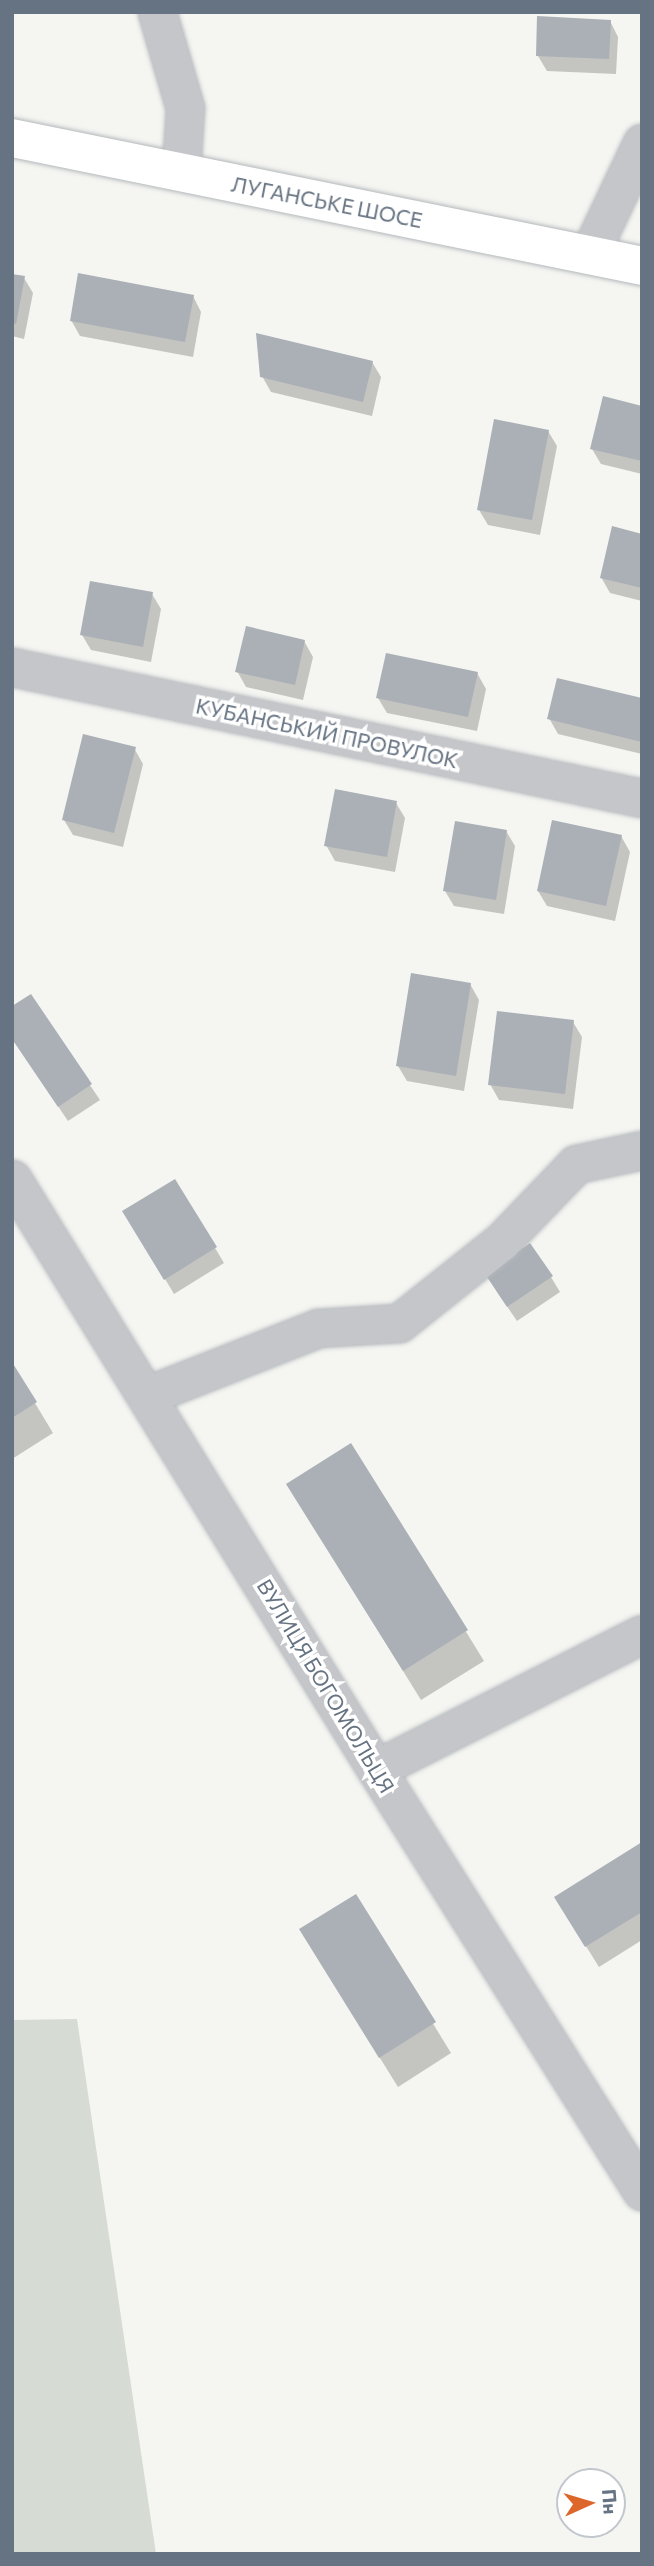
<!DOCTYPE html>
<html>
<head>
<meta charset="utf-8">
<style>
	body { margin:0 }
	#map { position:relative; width:654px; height:2566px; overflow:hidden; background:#f5f6f2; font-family:Commissioner,sans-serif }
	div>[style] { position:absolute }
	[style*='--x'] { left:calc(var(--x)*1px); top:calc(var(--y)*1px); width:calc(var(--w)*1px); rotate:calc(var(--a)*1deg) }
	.green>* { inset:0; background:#d6dcd3 }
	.shadow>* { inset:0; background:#0003 }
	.building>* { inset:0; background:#aab0b6 }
	.roads { filter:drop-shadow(0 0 2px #b4b8bc) drop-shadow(0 0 2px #b4b8bc) }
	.minor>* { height:37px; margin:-18.5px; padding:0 18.5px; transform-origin:18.5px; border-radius:18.5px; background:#c4c6ca }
	.secondary>* { height:38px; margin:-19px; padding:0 19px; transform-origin:19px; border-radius:19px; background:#fff }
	span { translate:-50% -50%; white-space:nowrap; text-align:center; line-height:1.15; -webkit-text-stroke:7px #fff; paint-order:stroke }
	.street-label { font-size:21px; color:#667382 }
	.frame { position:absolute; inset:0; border:14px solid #667382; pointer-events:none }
	.north { position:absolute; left:556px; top:2468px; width:70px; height:70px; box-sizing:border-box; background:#fff; border:2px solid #c2c7cd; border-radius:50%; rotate:86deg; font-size:19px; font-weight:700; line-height:28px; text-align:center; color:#667382 }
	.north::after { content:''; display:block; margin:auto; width:24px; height:32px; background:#dd662b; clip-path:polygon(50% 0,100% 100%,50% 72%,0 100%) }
</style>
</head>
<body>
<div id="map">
	<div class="green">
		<div style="clip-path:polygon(77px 2019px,156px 2554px,12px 2554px,12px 2020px)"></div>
	</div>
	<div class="shadow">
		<div style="clip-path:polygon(610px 21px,618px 37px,616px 74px,547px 71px,538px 56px)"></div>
		<div style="clip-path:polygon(12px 276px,24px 278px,33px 293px,24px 339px,12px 336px)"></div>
		<div style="clip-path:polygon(193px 296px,201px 312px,193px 357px,80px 336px,71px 320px)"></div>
		<div style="clip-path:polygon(372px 362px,381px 377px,372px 416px,271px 392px,262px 376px)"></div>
		<div style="clip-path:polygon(642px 408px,642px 474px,601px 464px,592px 449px)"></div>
		<div style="clip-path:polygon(548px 431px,557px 446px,540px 535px,488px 525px,479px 510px)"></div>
		<div style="clip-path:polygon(642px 535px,642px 601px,610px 593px,601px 577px)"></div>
		<div style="clip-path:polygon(152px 594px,161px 609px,151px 662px,91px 650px,82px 635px)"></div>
		<div style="clip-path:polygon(304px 641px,313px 657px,303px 700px,246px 687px,237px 671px)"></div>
		<div style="clip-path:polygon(477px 673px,486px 689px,477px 731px,387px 713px,378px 698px)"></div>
		<div style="clip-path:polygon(642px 700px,642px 754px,558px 734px,549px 718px)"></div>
		<div style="clip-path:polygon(134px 748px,143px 764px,123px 847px,73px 835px,64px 820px)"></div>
		<div style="clip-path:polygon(396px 803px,405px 818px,395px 872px,335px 861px,326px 845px)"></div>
		<div style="clip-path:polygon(506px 831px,515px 846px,504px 914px,454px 906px,445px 891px)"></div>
		<div style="clip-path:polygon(621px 836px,630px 852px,615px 921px,547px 906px,538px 891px)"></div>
		<div style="clip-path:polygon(470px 984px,479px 1000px,464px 1091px,407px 1081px,398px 1066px)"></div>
		<div style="clip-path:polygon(30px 996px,100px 1100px,68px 1121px,12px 1038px)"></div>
		<div style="clip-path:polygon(573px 1022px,582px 1037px,573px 1109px,499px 1100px,490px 1084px)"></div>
		<div style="clip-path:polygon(175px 1181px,224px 1263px,174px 1294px,125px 1212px)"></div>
		<div style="clip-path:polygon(551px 1277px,560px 1292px,517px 1321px,496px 1290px)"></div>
		<div style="clip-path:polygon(12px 1365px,53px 1433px,12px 1459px)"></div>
		<div style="clip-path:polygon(351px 1445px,484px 1661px,421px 1700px,306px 1514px)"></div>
		<div style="clip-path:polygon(642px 1844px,642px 1940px,599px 1967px,569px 1919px)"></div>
		<div style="clip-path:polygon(355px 1896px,451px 2053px,398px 2087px,319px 1960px)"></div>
	</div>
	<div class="building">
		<div style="clip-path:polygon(537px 16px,611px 20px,609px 59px,536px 56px)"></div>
		<div style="clip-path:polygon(78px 273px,194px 295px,185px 342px,70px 321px)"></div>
		<div style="clip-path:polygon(12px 274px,25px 276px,16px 324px,12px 323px)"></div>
		<div style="clip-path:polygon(256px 333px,373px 361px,363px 402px,260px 377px)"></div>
		<div style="clip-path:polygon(603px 396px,642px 406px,642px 461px,590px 449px)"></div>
		<div style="clip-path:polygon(494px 419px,549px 430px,532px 520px,477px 510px)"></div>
		<div style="clip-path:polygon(612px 526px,642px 534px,642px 588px,600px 578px)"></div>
		<div style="clip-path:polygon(90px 581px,153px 592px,143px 647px,80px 635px)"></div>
		<div style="clip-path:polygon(246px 626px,305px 640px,295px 685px,235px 672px)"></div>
		<div style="clip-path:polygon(386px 653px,478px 672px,468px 717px,376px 698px)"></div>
		<div style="clip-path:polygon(557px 678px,642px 698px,642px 742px,547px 719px)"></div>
		<div style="clip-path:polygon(83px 734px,136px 747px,114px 833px,62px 820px)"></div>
		<div style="clip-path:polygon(335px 789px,397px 801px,387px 857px,324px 846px)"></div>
		<div style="clip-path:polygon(552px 820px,622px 835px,606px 906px,537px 891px)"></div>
		<div style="clip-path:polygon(455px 821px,507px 830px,496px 900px,443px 891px)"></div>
		<div style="clip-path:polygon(411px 973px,471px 983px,456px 1076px,396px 1066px)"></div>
		<div style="clip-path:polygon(31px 994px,92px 1084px,58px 1107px,12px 1039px,12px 1006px)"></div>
		<div style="clip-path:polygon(497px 1011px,574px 1020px,565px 1094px,488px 1085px)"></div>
		<div style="clip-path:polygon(175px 1179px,217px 1247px,164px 1280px,122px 1211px)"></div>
		<div style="clip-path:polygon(530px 1243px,553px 1276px,507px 1307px,485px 1274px)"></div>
		<div style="clip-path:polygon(12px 1362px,37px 1402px,12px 1418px)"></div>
		<div style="clip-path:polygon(351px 1443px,468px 1630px,403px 1671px,286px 1484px)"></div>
		<div style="clip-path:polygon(642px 1842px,642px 1912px,585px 1947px,554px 1897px)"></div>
		<div style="clip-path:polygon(356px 1894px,436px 2022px,379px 2058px,299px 1929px)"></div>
	</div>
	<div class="roads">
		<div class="minor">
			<div style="--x:157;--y:12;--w:100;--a:73.7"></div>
			<div style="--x:185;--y:108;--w:64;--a:93.6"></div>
			<div style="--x:589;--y:255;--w:124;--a:-64.7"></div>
			<div style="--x:12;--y:667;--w:643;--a:11.75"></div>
			<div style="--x:12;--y:1179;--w:693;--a:58.33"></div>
			<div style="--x:376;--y:1769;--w:499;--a:57.8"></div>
			<div style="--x:148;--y:1395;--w:183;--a:-21.5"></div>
			<div style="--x:318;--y:1328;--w:81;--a:-3.5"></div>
			<div style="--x:399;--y:1323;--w:130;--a:-38.5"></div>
			<div style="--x:501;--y:1242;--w:108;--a:-46.1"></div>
			<div style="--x:576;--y:1164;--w:67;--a:-12"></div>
			<div style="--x:376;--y:1769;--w:298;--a:-26.9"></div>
		</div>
		<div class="secondary">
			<div style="--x:12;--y:138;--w:643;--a:11.48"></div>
		</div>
	</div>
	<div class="street-label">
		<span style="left:327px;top:202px;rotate:11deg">ЛУГАНСЬКЕ ШОСЕ</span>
		<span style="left:327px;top:733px;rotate:12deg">КУБАНСЬКИЙ ПРОВУЛОК</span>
		<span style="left:326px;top:1686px;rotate:59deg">ВУЛИЦЯ БОГОМОЛЬЦЯ</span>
	</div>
	<div class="frame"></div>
	<div class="north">Пн</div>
</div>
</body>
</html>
